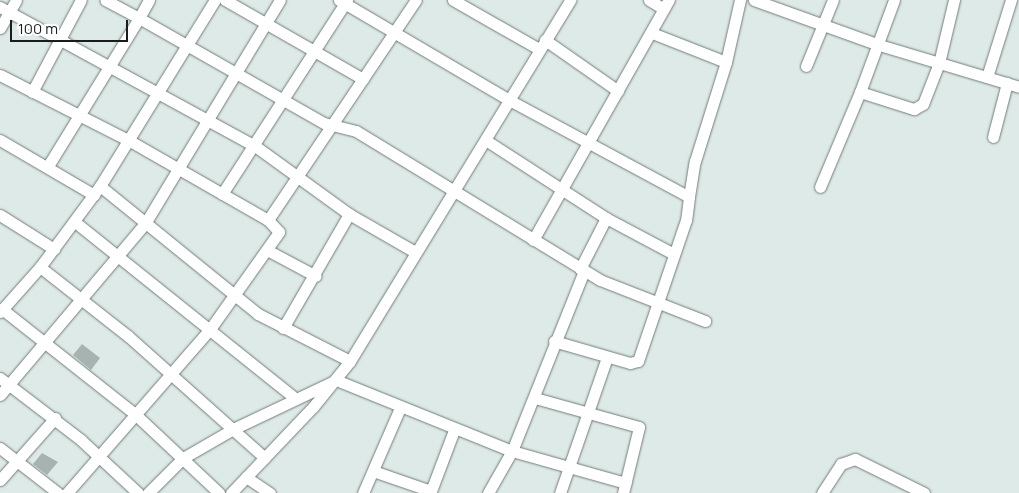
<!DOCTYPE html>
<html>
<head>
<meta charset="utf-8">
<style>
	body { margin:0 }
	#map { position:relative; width:1019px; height:493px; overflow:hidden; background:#deeae7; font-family:Manrope,sans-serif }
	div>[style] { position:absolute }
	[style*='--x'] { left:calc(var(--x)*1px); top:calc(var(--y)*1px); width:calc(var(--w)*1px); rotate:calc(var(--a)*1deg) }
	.building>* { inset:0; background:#a7b3b0 }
	.roads { filter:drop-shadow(0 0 1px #727c7a) drop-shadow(0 0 1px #727c7a) }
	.minor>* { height:11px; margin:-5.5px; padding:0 5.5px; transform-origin:5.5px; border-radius:5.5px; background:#fff }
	span { translate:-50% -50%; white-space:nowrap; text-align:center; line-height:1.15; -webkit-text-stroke:4.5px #fff; paint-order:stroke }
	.scale { position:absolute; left:10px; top:20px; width:118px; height:22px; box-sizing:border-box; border:2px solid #181c1b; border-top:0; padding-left:6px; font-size:15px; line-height:18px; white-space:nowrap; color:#181c1b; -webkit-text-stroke:4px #fff; paint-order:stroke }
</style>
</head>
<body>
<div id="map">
	<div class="building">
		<div style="clip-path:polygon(82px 344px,100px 358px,91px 370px,73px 355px)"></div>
		<div style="clip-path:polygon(42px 453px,58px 462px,47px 475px,33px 464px)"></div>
	</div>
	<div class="roads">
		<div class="minor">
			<div style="--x:149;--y:0;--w:21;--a:119"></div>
			<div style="--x:139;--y:18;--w:213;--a:29.6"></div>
			<div style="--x:324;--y:123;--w:33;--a:14"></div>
			<div style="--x:356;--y:131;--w:286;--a:31.4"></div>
			<div style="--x:600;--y:280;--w:113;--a:21.3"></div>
			<div style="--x:225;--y:0;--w:159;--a:29.8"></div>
			<div style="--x:339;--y:0;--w:199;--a:30.4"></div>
			<div style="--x:511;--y:101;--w:202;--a:28.3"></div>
			<div style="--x:689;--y:197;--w:23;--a:97"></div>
			<div style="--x:686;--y:220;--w:149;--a:108.8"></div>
			<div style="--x:638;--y:361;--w:8;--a:166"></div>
			<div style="--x:630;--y:363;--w:79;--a:-163.9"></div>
			<div style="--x:453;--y:0;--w:99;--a:29.7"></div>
			<div style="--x:649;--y:0;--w:17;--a:31"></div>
			<div style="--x:754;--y:0;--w:130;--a:19.8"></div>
			<div style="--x:876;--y:44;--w:149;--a:16.7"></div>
			<div style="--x:0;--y:7;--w:290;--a:28.6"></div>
			<div style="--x:255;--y:146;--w:116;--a:35.9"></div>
			<div style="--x:349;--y:214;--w:76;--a:29.9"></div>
			<div style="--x:0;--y:28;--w:32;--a:-60"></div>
			<div style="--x:652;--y:33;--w:79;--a:21.4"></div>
			<div style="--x:545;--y:40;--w:89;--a:34.9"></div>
			<div style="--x:806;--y:66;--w:71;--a:-67.8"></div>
			<div style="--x:0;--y:75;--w:146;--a:26.9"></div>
			<div style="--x:130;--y:141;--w:159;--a:29.8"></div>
			<div style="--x:268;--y:220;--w:16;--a:47"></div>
			<div style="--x:279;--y:232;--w:119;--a:125.4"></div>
			<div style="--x:210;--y:329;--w:218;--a:131.1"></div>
			<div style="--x:987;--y:77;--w:81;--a:-72.7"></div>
			<div style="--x:32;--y:92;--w:104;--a:-62"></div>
			<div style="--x:860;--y:92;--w:98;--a:-69.7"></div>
			<div style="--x:993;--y:137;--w:56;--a:-75.5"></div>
			<div style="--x:0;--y:140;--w:109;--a:30.3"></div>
			<div style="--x:487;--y:141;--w:142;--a:32.9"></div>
			<div style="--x:606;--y:218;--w:57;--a:117"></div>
			<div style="--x:48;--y:166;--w:174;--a:-58.4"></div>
			<div style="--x:139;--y:18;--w:38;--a:-152"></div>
			<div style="--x:100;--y:186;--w:203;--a:39"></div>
			<div style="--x:258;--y:314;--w:103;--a:27.1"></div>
			<div style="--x:820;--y:187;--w:103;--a:-67.2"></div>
			<div style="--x:860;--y:92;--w:57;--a:17.5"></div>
			<div style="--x:914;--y:109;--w:10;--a:-29"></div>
			<div style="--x:923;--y:104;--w:44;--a:-68.7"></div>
			<div style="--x:939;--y:63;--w:65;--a:-76.6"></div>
			<div style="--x:222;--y:194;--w:231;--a:-57.2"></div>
			<div style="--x:689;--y:197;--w:36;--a:-81"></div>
			<div style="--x:695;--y:161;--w:104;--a:-72.6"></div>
			<div style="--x:726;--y:62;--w:64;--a:-77.3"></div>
			<div style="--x:0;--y:215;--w:64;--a:32.2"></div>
			<div style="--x:606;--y:218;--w:77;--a:27.9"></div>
			<div style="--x:268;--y:220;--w:265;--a:-56.1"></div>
			<div style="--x:75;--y:222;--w:282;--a:38.7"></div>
			<div style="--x:533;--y:240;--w:276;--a:-60.5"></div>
			<div style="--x:267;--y:250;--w:55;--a:28"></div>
			<div style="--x:40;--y:267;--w:112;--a:38.1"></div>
			<div style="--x:128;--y:336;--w:183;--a:41.7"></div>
			<div style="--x:2;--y:309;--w:171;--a:38.3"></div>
			<div style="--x:136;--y:415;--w:114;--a:43.2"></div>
			<div style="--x:0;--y:312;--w:60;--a:-48.4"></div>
			<div style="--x:40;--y:267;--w:101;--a:-53.5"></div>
			<div style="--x:100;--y:186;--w:219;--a:-58.3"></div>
			<div style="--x:283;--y:328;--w:132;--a:-59.9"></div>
			<div style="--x:0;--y:378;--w:102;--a:37.4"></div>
			<div style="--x:81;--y:440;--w:78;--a:42.9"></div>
			<div style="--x:0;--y:395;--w:226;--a:-49.8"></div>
			<div style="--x:146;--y:222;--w:259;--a:-58.9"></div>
			<div style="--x:535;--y:398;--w:108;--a:15.6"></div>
			<div style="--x:639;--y:427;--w:68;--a:103.6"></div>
			<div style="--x:0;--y:448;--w:73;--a:37.8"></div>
			<div style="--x:373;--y:471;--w:61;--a:19"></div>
			<div style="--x:431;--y:491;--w:65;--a:-69.3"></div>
			<div style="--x:246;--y:477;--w:29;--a:34"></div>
			<div style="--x:0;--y:480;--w:83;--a:-48.4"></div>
			<div style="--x:148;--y:493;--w:49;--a:-45"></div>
			<div style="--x:183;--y:458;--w:58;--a:-30.1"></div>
			<div style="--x:233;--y:429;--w:114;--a:-25.4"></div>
			<div style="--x:336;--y:380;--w:190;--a:22"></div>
			<div style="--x:512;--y:451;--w:118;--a:15.7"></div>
			<div style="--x:231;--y:493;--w:119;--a:-46.4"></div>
			<div style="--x:313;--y:407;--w:59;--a:-51.2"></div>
			<div style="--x:350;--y:361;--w:423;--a:-58.6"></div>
			<div style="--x:363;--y:493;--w:93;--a:-66.5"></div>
			<div style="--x:488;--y:493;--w:48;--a:-60.3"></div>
			<div style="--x:512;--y:451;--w:194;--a:-68.2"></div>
			<div style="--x:560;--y:493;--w:144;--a:-70.9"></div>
			<div style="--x:822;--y:493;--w:35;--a:-57"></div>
			<div style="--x:841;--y:464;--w:15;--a:-20"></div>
			<div style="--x:855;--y:459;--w:77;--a:26.2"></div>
		</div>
	</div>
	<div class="scale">100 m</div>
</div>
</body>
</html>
